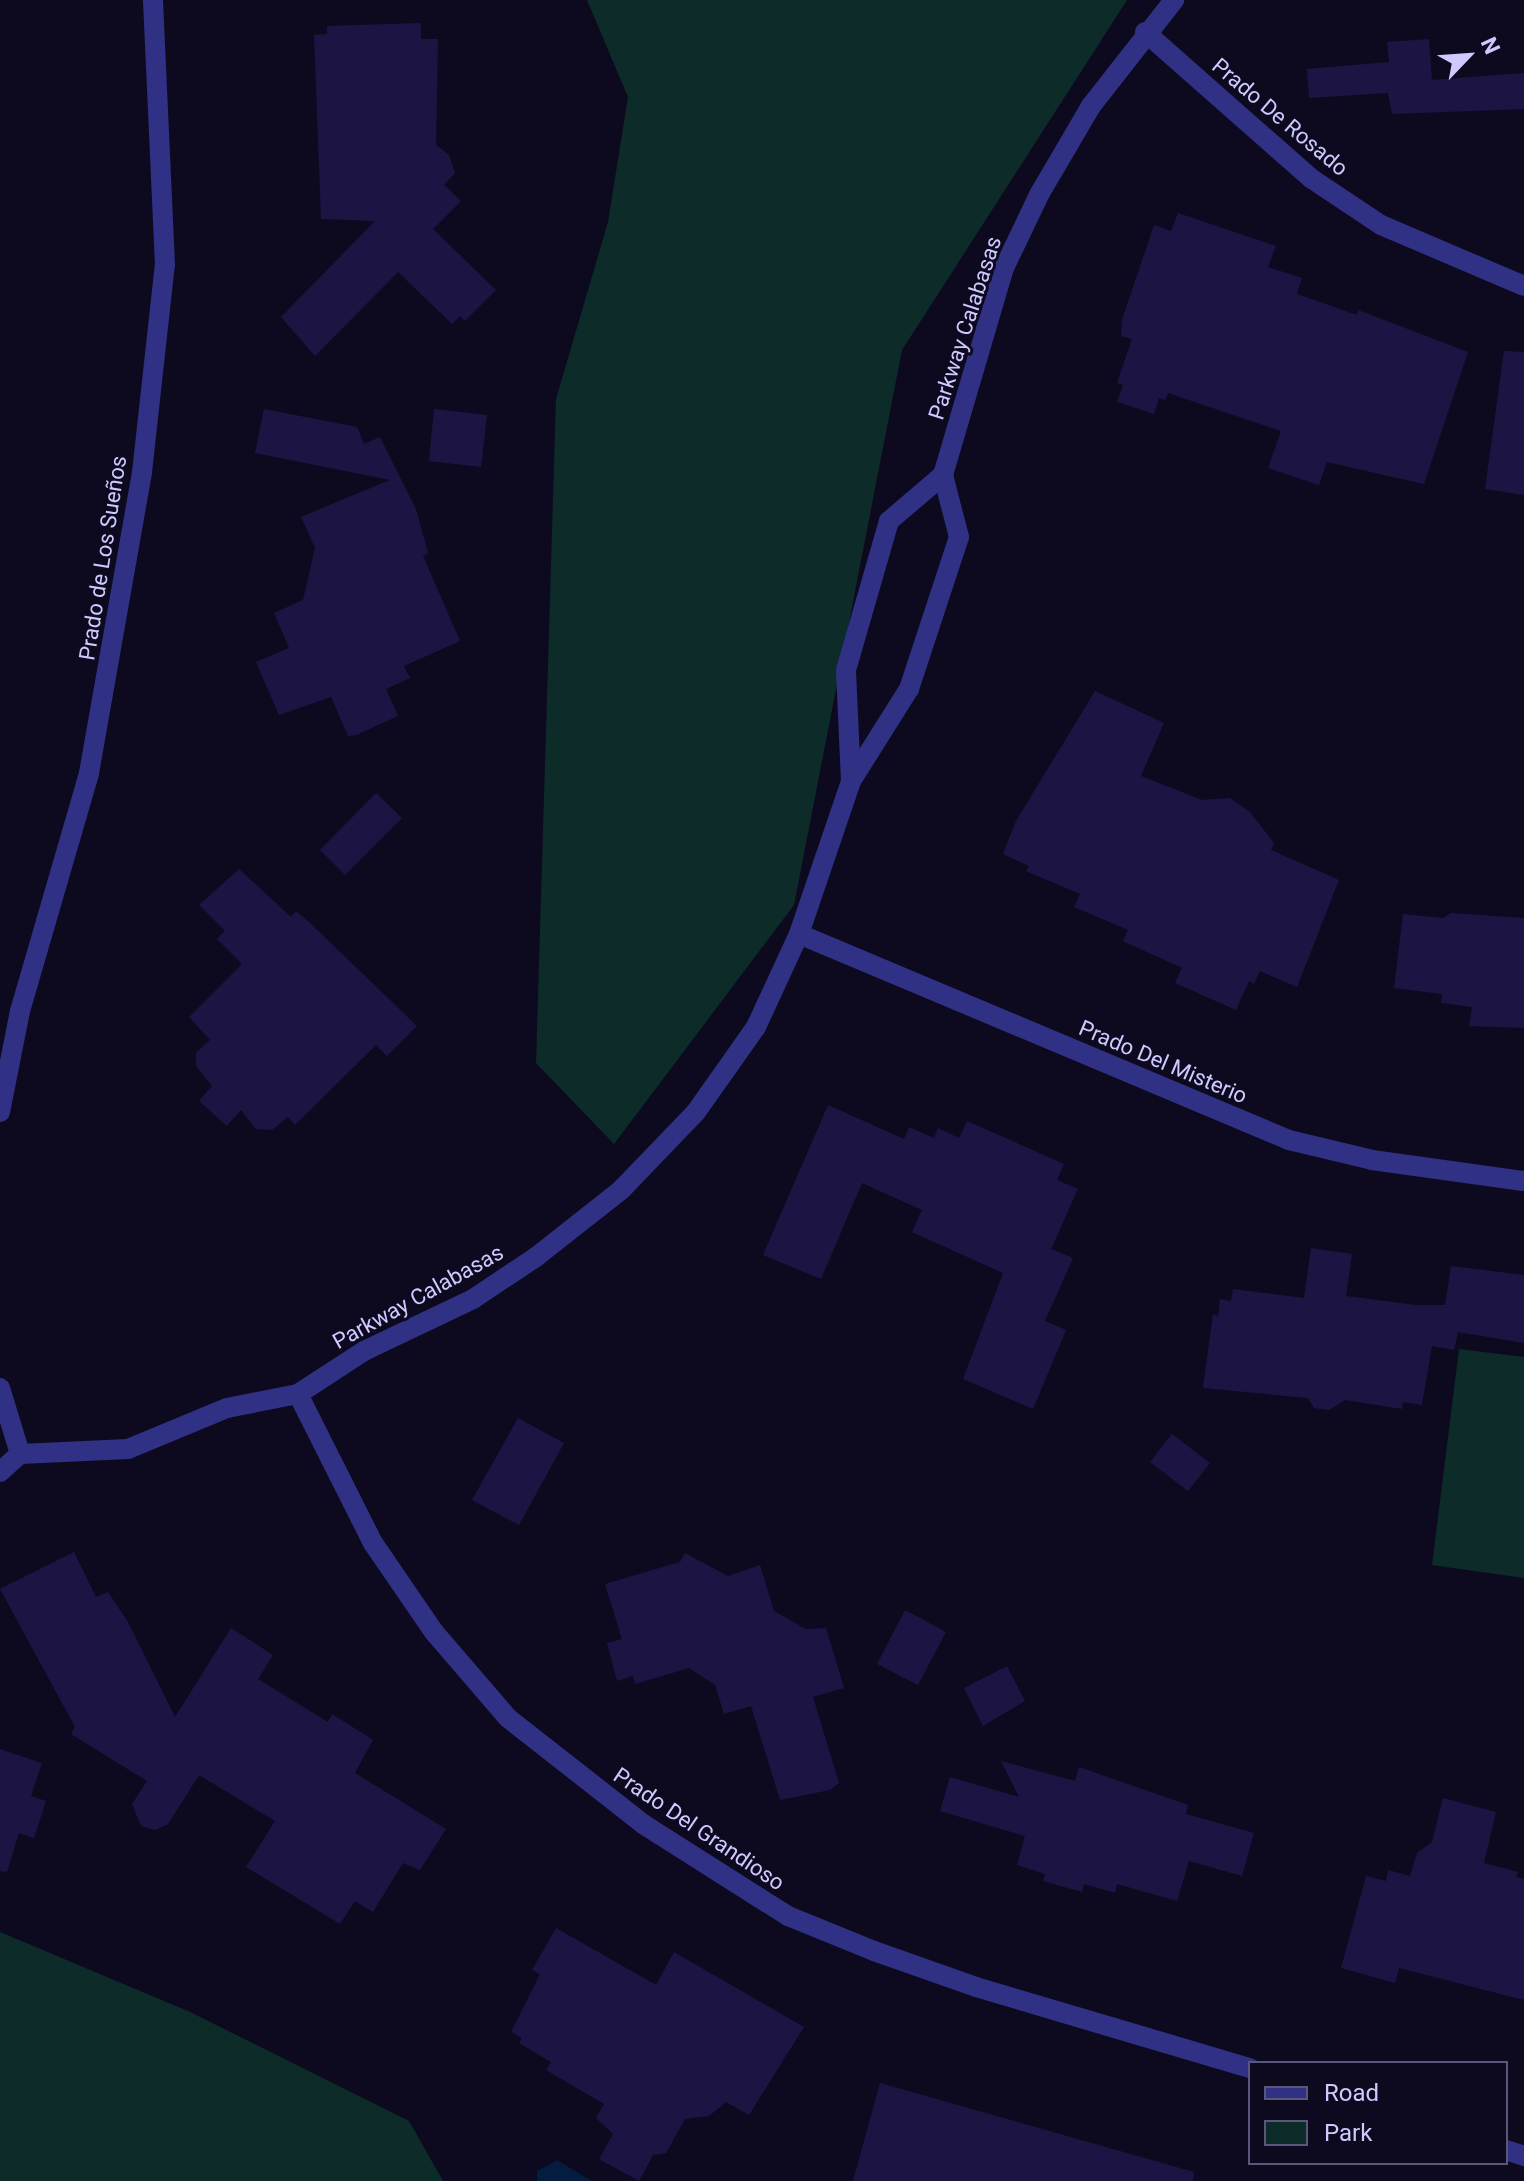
<!DOCTYPE html>
<html>
<head>
<meta charset="utf-8">
<style>
	body { margin:0 }
	#map { position:relative; width:1524px; height:2181px; overflow:hidden; background:#0d0a20; font-family:Roboto,sans-serif }
	div>[style] { position:absolute }
	[style*='--x'] { left:calc(var(--x)*1px); top:calc(var(--y)*1px); width:calc(var(--w)*1px); rotate:calc(var(--a)*1deg) }
	.green>* { inset:0; background:#0d2b29 }
	.water>* { inset:0; background:#041c40 }
	.building>* { inset:0; background:#1c1543 }
	.minor>* { height:20px; margin:-10px; padding:0 10px; transform-origin:10px; border-radius:10px; background:#303184 }
	span { translate:-50% -50%; white-space:nowrap; text-align:center; line-height:1.15; -webkit-text-stroke:6px #0d0a20; paint-order:stroke }
	.street-label { font-size:22px; color:#cecaff }
	.legend { position:absolute; left:1248px; top:2061px; width:260px; height:104px; box-sizing:border-box; background:#0d0a20; border:2px solid #5a5779; margin:0; padding:10px 14px; list-style:none; font-size:24px; color:#cecaff }
	.legend li { display:flex; align-items:center; gap:16px; height:40px }
	.legend b { width:40px; border:2px solid #5a5779 }
	.north { position:absolute; left:1428px; top:16px; width:80px; height:80px; -webkit-text-stroke:6px #0d0a20; paint-order:stroke; rotate:65deg; font-size:22px; font-weight:700; line-height:32px; text-align:center; color:#cecaff }
	.north::after { content:''; display:block; margin:auto; width:28px; height:36px; background:#cecaff; clip-path:polygon(50% 0,100% 100%,50% 72%,0 100%) }
</style>
</head>
<body>
<div id="map">
	<div class="green">
		<div style="clip-path:polygon(587px 0,1127px 0,902px 350px,794px 905px,614px 1144px,536px 1063px,556px 399px,608px 222px,628px 97px)"></div>
		<div style="clip-path:polygon(1459px 1349px,1524px 1357px,1524px 1578px,1432px 1565px)"></div>
		<div style="clip-path:polygon(0 1932px,190px 2012px,409px 2121px,443px 2181px,0 2181px)"></div>
	</div>
	<div class="water">
		<div style="clip-path:polygon(557px 2160px,592px 2181px,537px 2181px,537px 2171px)"></div>
	</div>
	<div class="building">
		<div style="clip-path:polygon(421px 23px,421px 39px,438px 39px,436px 145px,449px 155px,455px 173px,444px 185px,461px 201px,433px 229px,496px 290px,465px 321px,460px 316px,452px 324px,398px 272px,315px 356px,281px 317px,375px 221px,321px 219px,314px 35px,327px 34px,327px 26px)"></div>
		<div style="clip-path:polygon(1429px 39px,1432px 80px,1524px 73px,1524px 109px,1392px 114px,1388px 93px,1309px 98px,1307px 69px,1389px 62px,1387px 42px)"></div>
		<div style="clip-path:polygon(1178px 213px,1276px 246px,1268px 267px,1302px 278px,1297px 294px,1357px 315px,1358px 310px,1468px 352px,1424px 484px,1327px 462px,1319px 485px,1268px 468px,1281px 431px,1168px 393px,1165px 400px,1159px 398px,1154px 414px,1117px 402px,1123px 385px,1117px 383px,1132px 339px,1121px 336px,1122px 320px,1154px 225px,1171px 231px)"></div>
		<div style="clip-path:polygon(1504px 351px,1524px 352px,1524px 495px,1485px 489px)"></div>
		<div style="clip-path:polygon(264px 409px,357px 427px,364px 444px,380px 437px,416px 509px,428px 553px,423px 556px,460px 641px,404px 666px,410px 678px,386px 689px,398px 716px,356px 735px,348px 736px,331px 697px,279px 715px,256px 662px,289px 648px,274px 613px,303px 600px,315px 548px,301px 517px,390px 480px,255px 453px)"></div>
		<div style="clip-path:polygon(434px 409px,487px 415px,481px 467px,429px 461px)"></div>
		<div style="clip-path:polygon(1095px 691px,1164px 723px,1141px 776px,1202px 800px,1230px 798px,1250px 812px,1274px 843px,1271px 850px,1339px 880px,1297px 987px,1260px 971px,1254px 984px,1249px 981px,1236px 1010px,1175px 983px,1182px 968px,1123px 941px,1128px 930px,1074px 907px,1080px 894px,1026px 871px,1029px 866px,1003px 854px,1016px 821px)"></div>
		<div style="clip-path:polygon(376px 793px,402px 818px,345px 875px,320px 850px)"></div>
		<div style="clip-path:polygon(239px 869px,291px 917px,296px 911px,309px 922px,417px 1026px,387px 1056px,376px 1045px,295px 1125px,288px 1117px,272px 1130px,256px 1129px,241px 1110px,227px 1126px,199px 1101px,212px 1086px,196px 1066px,196px 1053px,210px 1040px,189px 1017px,242px 964px,217px 939px,225px 931px,199px 905px)"></div>
		<div style="clip-path:polygon(1451px 913px,1524px 918px,1524px 1028px,1469px 1026px,1472px 1007px,1441px 1003px,1442px 994px,1394px 988px,1403px 914px,1443px 918px)"></div>
		<div style="clip-path:polygon(828px 1105px,904px 1139px,909px 1127px,934px 1138px,938px 1128px,959px 1138px,967px 1121px,1064px 1164px,1057px 1180px,1078px 1189px,1051px 1249px,1073px 1258px,1045px 1321px,1066px 1330px,1033px 1409px,963px 1379px,1003px 1273px,912px 1232px,922px 1210px,862px 1183px,821px 1279px,763px 1255px)"></div>
		<div style="clip-path:polygon(1311px 1248px,1352px 1254px,1346px 1296px,1415px 1305px,1445px 1305px,1451px 1266px,1524px 1275px,1524px 1343px,1458px 1332px,1454px 1350px,1432px 1346px,1422px 1405px,1403px 1402px,1402px 1409px,1345px 1400px,1329px 1410px,1314px 1408px,1308px 1398px,1203px 1388px,1213px 1314px,1218px 1316px,1220px 1299px,1231px 1301px,1233px 1289px,1304px 1298px)"></div>
		<div style="clip-path:polygon(518px 1418px,564px 1443px,519px 1525px,472px 1500px)"></div>
		<div style="clip-path:polygon(1172px 1434px,1210px 1463px,1188px 1491px,1150px 1462px)"></div>
		<div style="clip-path:polygon(74px 1552px,96px 1597px,108px 1592px,128px 1622px,175px 1717px,231px 1628px,273px 1655px,258px 1679px,328px 1722px,332px 1714px,373px 1740px,355px 1773px,446px 1829px,420px 1870px,403px 1863px,373px 1912px,355px 1901px,340px 1924px,246px 1867px,275px 1821px,199px 1775px,168px 1824px,155px 1830px,141px 1826px,132px 1804px,147px 1781px,71px 1734px,75px 1727px,0 1589px)"></div>
		<div style="clip-path:polygon(685px 1553px,728px 1576px,760px 1565px,774px 1611px,806px 1629px,826px 1628px,844px 1688px,813px 1697px,839px 1783px,830px 1790px,780px 1800px,751px 1706px,724px 1714px,715px 1685px,689px 1668px,635px 1684px,633px 1676px,617px 1681px,607px 1643px,622px 1639px,605px 1584px,680px 1562px)"></div>
		<div style="clip-path:polygon(905px 1610px,946px 1632px,918px 1685px,877px 1664px)"></div>
		<div style="clip-path:polygon(1007px 1666px,1025px 1701px,983px 1726px,964px 1688px)"></div>
		<div style="clip-path:polygon(0 1749px,42px 1763px,31px 1796px,46px 1801px,34px 1838px,19px 1833px,7px 1872px,0 1871px)"></div>
		<div style="clip-path:polygon(1001px 1761px,1075px 1781px,1079px 1767px,1188px 1805px,1186px 1814px,1254px 1833px,1242px 1876px,1189px 1861px,1177px 1901px,1117px 1884px,1115px 1893px,1084px 1884px,1082px 1892px,1043px 1881px,1045px 1874px,1017px 1865px,1025px 1836px,940px 1811px,950px 1777px,1019px 1797px)"></div>
		<div style="clip-path:polygon(1443px 1798px,1496px 1812px,1484px 1863px,1518px 1872px,1516px 1877px,1524px 1879px,1524px 2000px,1399px 1968px,1395px 1983px,1341px 1968px,1366px 1876px,1386px 1881px,1388px 1870px,1410px 1876px,1417px 1853px,1432px 1842px)"></div>
		<div style="clip-path:polygon(556px 1928px,656px 1985px,674px 1952px,804px 2027px,749px 2115px,726px 2102px,709px 2116px,685px 2119px,666px 2153px,653px 2155px,639px 2181px,599px 2159px,613px 2134px,596px 2118px,604px 2104px,546px 2070px,551px 2062px,519px 2043px,522px 2038px,511px 2032px,540px 1974px,532px 1970px)"></div>
		<div style="clip-path:polygon(880px 2083px,1194px 2172px,1193px 2181px,853px 2181px)"></div>
	</div>
	<div class="minor">
		<div style="--x:1145;--y:32;--w:222;--a:41.4"></div>
		<div style="--x:1312;--y:179;--w:83;--a:33.7"></div>
		<div style="--x:1381;--y:225;--w:155;--a:23.1"></div>
		<div style="--x:851;--y:781;--w:111;--a:-92.6"></div>
		<div style="--x:846;--y:670;--w:155;--a:-73.9"></div>
		<div style="--x:889;--y:521;--w:71;--a:-40.4"></div>
		<div style="--x:799;--y:934;--w:532;--a:22.8"></div>
		<div style="--x:1289;--y:1140;--w:85;--a:13.5"></div>
		<div style="--x:1372;--y:1160;--w:153;--a:7.9"></div>
		<div style="--x:0;--y:1112;--w:103;--a:-78.8"></div>
		<div style="--x:20;--y:1011;--w:248;--a:-73.8"></div>
		<div style="--x:89;--y:773;--w:306;--a:-80"></div>
		<div style="--x:142;--y:472;--w:208;--a:-83.7"></div>
		<div style="--x:165;--y:265;--w:265;--a:-92.6"></div>
		<div style="--x:0;--y:1388;--w:69;--a:73.1"></div>
		<div style="--x:298;--y:1394;--w:167;--a:63.3"></div>
		<div style="--x:373;--y:1543;--w:108;--a:55.6"></div>
		<div style="--x:434;--y:1632;--w:113;--a:49.3"></div>
		<div style="--x:508;--y:1718;--w:172;--a:38.1"></div>
		<div style="--x:643;--y:1824;--w:172;--a:32.4"></div>
		<div style="--x:788;--y:1916;--w:93;--a:22.1"></div>
		<div style="--x:874;--y:1951;--w:108;--a:19.4"></div>
		<div style="--x:976;--y:1987;--w:286;--a:16.5"></div>
		<div style="--x:0;--y:1472;--w:27;--a:-42"></div>
		<div style="--x:20;--y:1454;--w:108;--a:-2.7"></div>
		<div style="--x:128;--y:1449;--w:107;--a:-22.5"></div>
		<div style="--x:227;--y:1408;--w:72;--a:-11.2"></div>
		<div style="--x:298;--y:1394;--w:79;--a:-33.1"></div>
		<div style="--x:364;--y:1351;--w:121;--a:-25.5"></div>
		<div style="--x:473;--y:1299;--w:76;--a:-33.7"></div>
		<div style="--x:536;--y:1257;--w:108;--a:-38.2"></div>
		<div style="--x:621;--y:1190;--w:108;--a:-46.1"></div>
		<div style="--x:696;--y:1112;--w:104;--a:-54.8"></div>
		<div style="--x:756;--y:1027;--w:102;--a:-65.2"></div>
		<div style="--x:799;--y:934;--w:162;--a:-71.2"></div>
		<div style="--x:851;--y:781;--w:109;--a:-57.8"></div>
		<div style="--x:909;--y:689;--w:160;--a:-71.8"></div>
		<div style="--x:959;--y:537;--w:64;--a:-104.5"></div>
		<div style="--x:943;--y:475;--w:216;--a:-73.6"></div>
		<div style="--x:1004;--y:268;--w:83;--a:-64.4"></div>
		<div style="--x:1040;--y:193;--w:101;--a:-59.6"></div>
		<div style="--x:1091;--y:106;--w:135;--a:-51.9"></div>
		<div style="--x:1506;--y:2150;--w:19;--a:18"></div>
	</div>
	<div class="street-label">
		<span style="left:1280px;top:117px;rotate:40deg">Prado De Rosado</span>
		<span style="left:965px;top:328px;rotate:-72deg">Parkway Calabasas</span>
		<span style="left:103px;top:558px;rotate:-81deg">Prado de Los Sueños</span>
		<span style="left:1163px;top:1062px;rotate:23deg">Prado Del Misterio</span>
		<span style="left:418px;top:1297px;rotate:-29deg">Parkway Calabasas</span>
		<span style="left:699px;top:1829px;rotate:34deg">Prado Del Grandioso</span>
	</div>
	<ul class="legend">
	<li><b style="height:10px;background:#303184"></b>Road</li>
	<li><b style="height:22px;background:#0d2b29"></b>Park</li>
	</ul>
	<div class="north">N</div>
</div>
</body>
</html>
